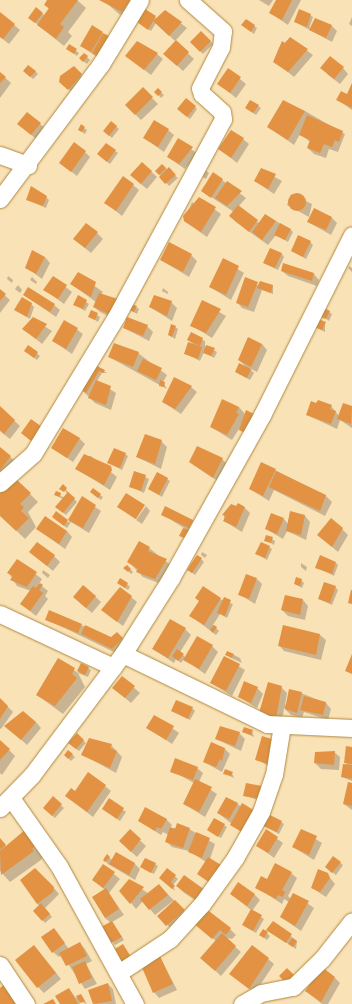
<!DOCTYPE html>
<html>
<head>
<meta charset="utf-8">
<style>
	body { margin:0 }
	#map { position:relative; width:352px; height:1004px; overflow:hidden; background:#fae2b7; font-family:Barlow,sans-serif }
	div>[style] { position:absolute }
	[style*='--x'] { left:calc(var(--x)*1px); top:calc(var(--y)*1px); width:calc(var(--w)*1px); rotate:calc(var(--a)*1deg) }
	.shadow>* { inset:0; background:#0003 }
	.building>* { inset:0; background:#e29242 }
	.round { border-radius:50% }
	.roads { filter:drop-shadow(0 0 1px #ae893f) drop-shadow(0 0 1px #ae893f) }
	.street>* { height:17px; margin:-8.5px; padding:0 8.5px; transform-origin:8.5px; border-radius:8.5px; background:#fff }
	span { translate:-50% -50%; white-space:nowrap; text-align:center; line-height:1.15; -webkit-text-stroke:3px #fff; paint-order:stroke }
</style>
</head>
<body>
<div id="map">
	<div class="shadow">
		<div style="clip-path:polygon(49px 0,77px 0,86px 8px,68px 32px,72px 36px,64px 46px,32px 20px,42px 13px,45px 16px,49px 9px,45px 5px)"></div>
		<div style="clip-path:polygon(103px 0,134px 0,128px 17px,119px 14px)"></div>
		<div style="clip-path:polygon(259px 0,273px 0,269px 6px)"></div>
		<div style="clip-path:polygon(277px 0,301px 0,288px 25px,270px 13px)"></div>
		<div style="clip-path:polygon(145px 11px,157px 19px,165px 11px,187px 28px,175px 41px,194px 59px,183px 71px,170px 59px,176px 42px,156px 23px,151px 31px,138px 22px)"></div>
		<div style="clip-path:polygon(0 13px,20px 30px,9px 44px,0 37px)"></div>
		<div style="clip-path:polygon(310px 15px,313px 17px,309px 29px,331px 25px,337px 31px,332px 42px,295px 22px)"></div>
		<div style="clip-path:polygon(352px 17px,352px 26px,349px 24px)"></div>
		<div style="clip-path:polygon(246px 20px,257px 28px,254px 34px,242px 25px)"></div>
		<div style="clip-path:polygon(201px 32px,213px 44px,203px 54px,191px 42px)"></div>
		<div style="clip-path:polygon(102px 33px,103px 34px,97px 57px,81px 46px)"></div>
		<div style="clip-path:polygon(290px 38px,313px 55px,294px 77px,274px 61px,279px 48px)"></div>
		<div style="clip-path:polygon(70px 46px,79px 53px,77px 56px,70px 51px)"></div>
		<div style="clip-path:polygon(84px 54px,90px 60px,87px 64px,83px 61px)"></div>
		<div style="clip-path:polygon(157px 54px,163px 59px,151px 75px,126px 56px)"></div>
		<div style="clip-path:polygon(74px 68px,87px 81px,74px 94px,61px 82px)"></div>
		<div style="clip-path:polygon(343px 68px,348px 74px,340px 84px,327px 74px)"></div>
		<div style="clip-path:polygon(229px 70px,246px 84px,236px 98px,219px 84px)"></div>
		<div style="clip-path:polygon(24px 71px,35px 71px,38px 74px,33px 79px)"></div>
		<div style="clip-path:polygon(0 73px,11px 83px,0 98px)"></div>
		<div style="clip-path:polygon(352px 85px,352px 110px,338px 100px,347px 95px)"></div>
		<div style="clip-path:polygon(143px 89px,158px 104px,141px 120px,126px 105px)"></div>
		<div style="clip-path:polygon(158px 90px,164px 95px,161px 98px,156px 92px)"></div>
		<div style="clip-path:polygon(258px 106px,261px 108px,256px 115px,246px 108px)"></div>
		<div style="clip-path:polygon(195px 107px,197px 109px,190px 119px,181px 112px)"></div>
		<div style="clip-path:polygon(305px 111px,345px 134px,338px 152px,329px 149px,326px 158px,314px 154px,308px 148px,310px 142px,300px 134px,294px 145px,268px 127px)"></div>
		<div style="clip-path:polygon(111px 122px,119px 129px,112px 138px,104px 131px)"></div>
		<div style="clip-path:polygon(19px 124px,40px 124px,46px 129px,37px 140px)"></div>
		<div style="clip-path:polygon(84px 128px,87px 130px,85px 134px,79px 130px)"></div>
		<div style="clip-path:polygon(168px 130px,174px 135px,164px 152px,144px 138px)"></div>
		<div style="clip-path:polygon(243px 139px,249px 144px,237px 163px,220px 149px)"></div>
		<div style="clip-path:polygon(178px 140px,198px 154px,185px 169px,168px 157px)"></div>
		<div style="clip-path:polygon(115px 151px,118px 153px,110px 164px,101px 157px)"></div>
		<div style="clip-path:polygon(85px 152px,90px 157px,77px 176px,60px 163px)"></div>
		<div style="clip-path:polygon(142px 163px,157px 177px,147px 189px,137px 181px)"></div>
		<div style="clip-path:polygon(162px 165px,178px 178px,169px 186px,156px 171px)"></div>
		<div style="clip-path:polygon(202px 168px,209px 173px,206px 179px,199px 175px)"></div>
		<div style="clip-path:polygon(262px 170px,282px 181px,274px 194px,255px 181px)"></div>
		<div style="clip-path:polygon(222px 180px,246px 198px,238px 207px,259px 223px,266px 215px,291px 230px,293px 232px,288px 242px,276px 235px,268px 245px,236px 222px,230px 216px,234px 212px,202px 191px)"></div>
		<div style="clip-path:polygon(133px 185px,139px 190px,122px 216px,106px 203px)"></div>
		<div style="clip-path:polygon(291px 194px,312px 204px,309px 217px,287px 205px)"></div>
		<div style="clip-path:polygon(46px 197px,49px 200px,46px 208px,28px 200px)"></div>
		<div style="clip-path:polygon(199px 198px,221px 214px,207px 237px,184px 221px,192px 202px,195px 204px)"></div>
		<div style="clip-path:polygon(331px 217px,337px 223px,331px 235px,308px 222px)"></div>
		<div style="clip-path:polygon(97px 233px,103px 239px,91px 253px,74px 239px)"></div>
		<div style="clip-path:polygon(310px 242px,313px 245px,306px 259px,292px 251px)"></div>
		<div style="clip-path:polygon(282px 254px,284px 257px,278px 270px,264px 263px)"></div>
		<div style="clip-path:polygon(191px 255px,197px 261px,189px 277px,161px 260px)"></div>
		<div style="clip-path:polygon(45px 257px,50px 263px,42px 279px,26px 267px)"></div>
		<div style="clip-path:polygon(223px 260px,244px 273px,231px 300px,210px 287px)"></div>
		<div style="clip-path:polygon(349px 266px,352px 268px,352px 272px,348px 268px)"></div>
		<div style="clip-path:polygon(282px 271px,314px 274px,319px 280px,317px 286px,288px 276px)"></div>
		<div style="clip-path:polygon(78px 274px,103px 292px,101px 295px,116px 320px,100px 312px,94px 307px,96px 302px,71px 284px)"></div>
		<div style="clip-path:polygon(8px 276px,13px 280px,12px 283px,7px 279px)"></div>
		<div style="clip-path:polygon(32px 277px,37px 282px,36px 284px,30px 280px)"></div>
		<div style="clip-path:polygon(53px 277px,72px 292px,64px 304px,45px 290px)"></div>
		<div style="clip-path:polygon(261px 282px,273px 286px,273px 294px,262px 290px,254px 312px,242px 308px,237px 302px)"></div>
		<div style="clip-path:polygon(18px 285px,22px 290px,20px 293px,15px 289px)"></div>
		<div style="clip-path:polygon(163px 288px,168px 292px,168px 294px,162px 291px)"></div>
		<div style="clip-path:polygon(0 291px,10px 300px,0 313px)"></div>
		<div style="clip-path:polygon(24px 295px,54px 305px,60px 310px,56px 317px)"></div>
		<div style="clip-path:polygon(78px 297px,89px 304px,85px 311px,74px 304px)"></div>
		<div style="clip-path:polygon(171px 302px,177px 308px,172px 321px,150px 307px)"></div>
		<div style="clip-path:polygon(202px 302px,226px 316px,212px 338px,191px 325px)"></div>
		<div style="clip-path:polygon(31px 304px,34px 307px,30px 319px,15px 310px)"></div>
		<div style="clip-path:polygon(136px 307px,139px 309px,137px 314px,130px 310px)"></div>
		<div style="clip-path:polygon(91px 311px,100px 317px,98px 322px,89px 316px)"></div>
		<div style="clip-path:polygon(329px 312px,332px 314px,329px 321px,322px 316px)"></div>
		<div style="clip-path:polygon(33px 319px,52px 331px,42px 344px,24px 329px)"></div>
		<div style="clip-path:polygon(65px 321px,83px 334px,72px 354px,53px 341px)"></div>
		<div style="clip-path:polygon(325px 323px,325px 332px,315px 327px)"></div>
		<div style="clip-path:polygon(147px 326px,153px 332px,149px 341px,124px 328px)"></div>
		<div style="clip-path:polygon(175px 327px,178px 329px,175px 339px,169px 335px)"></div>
		<div style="clip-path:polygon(191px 334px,205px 341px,205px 351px,207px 346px,217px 352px,214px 358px,204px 352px,200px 361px,185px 353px,194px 345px,188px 340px)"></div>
		<div style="clip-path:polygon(262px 344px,267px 350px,257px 372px,249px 368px,254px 373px,250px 380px,239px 374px,236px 371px,247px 368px,239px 360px)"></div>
		<div style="clip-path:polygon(28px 346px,40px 356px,37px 360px,25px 351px)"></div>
		<div style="clip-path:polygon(138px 353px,167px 375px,163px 382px,167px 389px,109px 357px)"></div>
		<div style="clip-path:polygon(96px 366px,107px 373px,102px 373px,97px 381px,116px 393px,111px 410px,95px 403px,82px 390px)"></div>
		<div style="clip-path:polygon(191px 387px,197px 392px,181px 414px,163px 402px)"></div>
		<div style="clip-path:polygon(344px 404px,352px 407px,352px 428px,340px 420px,337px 429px,307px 415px,331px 406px,339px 416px)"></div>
		<div style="clip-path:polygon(0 407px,20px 426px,10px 439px,0 431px)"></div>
		<div style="clip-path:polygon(239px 407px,245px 414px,249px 435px,239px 429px,232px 440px,211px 427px)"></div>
		<div style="clip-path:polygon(79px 438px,85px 444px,73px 462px,52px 448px)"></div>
		<div style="clip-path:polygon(161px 441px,167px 447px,161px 469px,137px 457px)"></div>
		<div style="clip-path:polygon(0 448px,16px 462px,0 472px)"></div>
		<div style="clip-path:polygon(125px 454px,128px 456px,122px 470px,108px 463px)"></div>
		<div style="clip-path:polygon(84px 456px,91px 456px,117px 477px,110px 490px,77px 469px)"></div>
		<div style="clip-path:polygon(222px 459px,228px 465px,219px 482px,190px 462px)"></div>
		<div style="clip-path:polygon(275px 470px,326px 496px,332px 502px,325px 516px,274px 490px,269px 501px,250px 489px)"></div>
		<div style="clip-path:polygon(135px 472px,149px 479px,144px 493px,130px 486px)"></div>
		<div style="clip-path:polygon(167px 479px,170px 481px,162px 497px,149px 489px)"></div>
		<div style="clip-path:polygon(17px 481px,38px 502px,28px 512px,36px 527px,25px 539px,0 515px,0 495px)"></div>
		<div style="clip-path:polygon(63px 486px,77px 502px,66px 515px,59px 509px,63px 499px,55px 495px,64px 497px,67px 494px)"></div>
		<div style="clip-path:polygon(94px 495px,100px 495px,103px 497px,101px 500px)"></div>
		<div style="clip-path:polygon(82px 498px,101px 511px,89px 533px,71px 522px,67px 528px,56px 520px,69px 522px)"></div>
		<div style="clip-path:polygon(144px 505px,135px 519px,118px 506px)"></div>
		<div style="clip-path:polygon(232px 505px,245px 508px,250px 513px,242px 532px,224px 521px,224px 515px)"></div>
		<div style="clip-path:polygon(146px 506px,150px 511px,142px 524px,136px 520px)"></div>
		<div style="clip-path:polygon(162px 514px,192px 520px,198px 526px,190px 541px,181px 535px,184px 528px)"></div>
		<div style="clip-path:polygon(305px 516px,310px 522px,306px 540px,287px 531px,283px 539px,266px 529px,284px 519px,288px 524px)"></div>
		<div style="clip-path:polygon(37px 529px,67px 531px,72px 537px,65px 549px)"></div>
		<div style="clip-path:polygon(342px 529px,348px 535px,338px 552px,318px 535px)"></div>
		<div style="clip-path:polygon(267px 536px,275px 541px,274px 545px,265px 540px)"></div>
		<div style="clip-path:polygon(269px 547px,272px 549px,267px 560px,257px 554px)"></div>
		<div style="clip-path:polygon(149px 548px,172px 566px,161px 584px,143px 577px,128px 561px)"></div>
		<div style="clip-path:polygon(30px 552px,54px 556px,60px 562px,53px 571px)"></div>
		<div style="clip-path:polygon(202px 552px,207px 555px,205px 558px,201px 555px)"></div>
		<div style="clip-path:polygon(201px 559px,204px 562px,195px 575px,188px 570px)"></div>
		<div style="clip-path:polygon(17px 560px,42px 579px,39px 584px,48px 591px,45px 596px,48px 599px,36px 616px,21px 604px,31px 591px,17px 586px,8px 572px)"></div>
		<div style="clip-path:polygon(301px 563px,307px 567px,306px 571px,301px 567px)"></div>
		<div style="clip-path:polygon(336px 563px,338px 565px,334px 576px,317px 567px)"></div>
		<div style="clip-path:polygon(127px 566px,133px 572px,131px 574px,125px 568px)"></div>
		<div style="clip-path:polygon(43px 570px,50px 575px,48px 578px,42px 573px)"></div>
		<div style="clip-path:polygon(257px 579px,262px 584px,255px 604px,239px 594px)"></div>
		<div style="clip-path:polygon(301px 580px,304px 583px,302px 588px,295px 584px)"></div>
		<div style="clip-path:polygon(118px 583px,127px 584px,130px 587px,128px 590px)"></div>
		<div style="clip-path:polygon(84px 586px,101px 602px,92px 613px,80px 603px)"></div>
		<div style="clip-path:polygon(335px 587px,338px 590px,332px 605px,319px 599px)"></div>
		<div style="clip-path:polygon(131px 597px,137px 602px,123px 626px,108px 615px)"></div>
		<div style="clip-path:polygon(220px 599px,233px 604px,227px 618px,220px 614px,213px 625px,219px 631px,216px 635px,191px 616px)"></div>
		<div style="clip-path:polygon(303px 600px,308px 606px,305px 620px,288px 616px,282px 610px)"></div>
		<div style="clip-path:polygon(46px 619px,81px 625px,111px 639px,117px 633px,128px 645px,118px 654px)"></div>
		<div style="clip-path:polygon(283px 626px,320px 635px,326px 640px,321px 660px,284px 651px,279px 645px)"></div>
		<div style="clip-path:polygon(185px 629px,191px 635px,180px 652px,186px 658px,212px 646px,218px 652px,205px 674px,184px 659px,181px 663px,176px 659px,174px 663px,153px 649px)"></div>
		<div style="clip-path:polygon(228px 652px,240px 658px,242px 663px,229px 657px)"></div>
		<div style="clip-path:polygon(224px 657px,245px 670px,232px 696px,211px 683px)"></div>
		<div style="clip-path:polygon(58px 659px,78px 673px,82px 664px,91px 670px,88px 677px,78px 673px,85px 687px,63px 714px,37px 695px)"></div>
		<div style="clip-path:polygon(122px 677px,140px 693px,131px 703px,119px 693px)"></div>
		<div style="clip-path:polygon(281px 687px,287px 693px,285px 705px,301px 693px,326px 703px,331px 709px,328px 720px,304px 712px,302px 718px,291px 715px,284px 708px,282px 723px,266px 718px)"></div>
		<div style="clip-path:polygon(257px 688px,263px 694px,257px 708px,239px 697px)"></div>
		<div style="clip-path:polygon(0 699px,13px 712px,1px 729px,0 728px)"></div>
		<div style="clip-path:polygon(192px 708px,195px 711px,190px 720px,173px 711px)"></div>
		<div style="clip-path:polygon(155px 716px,179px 733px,172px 744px,148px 728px)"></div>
		<div style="clip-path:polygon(36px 722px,41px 728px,27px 745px,6px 726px)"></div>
		<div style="clip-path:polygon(252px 731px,254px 737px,243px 732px)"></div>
		<div style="clip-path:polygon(239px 733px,245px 739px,241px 751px,216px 739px)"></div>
		<div style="clip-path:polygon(77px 735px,86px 743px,79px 751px,72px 746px)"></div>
		<div style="clip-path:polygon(0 741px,15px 756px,2px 775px,0 773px)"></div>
		<div style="clip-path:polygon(111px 745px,122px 757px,116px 773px,83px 755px)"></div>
		<div style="clip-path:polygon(280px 746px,274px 769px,256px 759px)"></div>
		<div style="clip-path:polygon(224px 748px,230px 754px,222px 772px,204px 762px)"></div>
		<div style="clip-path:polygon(352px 748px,352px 781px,342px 777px)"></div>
		<div style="clip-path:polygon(68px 751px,75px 757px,71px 761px,65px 755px)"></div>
		<div style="clip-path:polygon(334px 752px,340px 757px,339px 770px,321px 769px,315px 763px)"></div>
		<div style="clip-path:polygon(197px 768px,203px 773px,199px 782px,217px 794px,205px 817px,184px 804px,194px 783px,172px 771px)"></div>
		<div style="clip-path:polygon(89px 773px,111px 791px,93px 817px,66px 796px,75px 792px)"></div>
		<div style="clip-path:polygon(232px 773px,234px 778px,225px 774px)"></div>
		<div style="clip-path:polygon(247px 784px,262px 801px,245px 796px)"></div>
		<div style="clip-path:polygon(352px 784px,352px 810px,344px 804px)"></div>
		<div style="clip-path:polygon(53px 798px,64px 808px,55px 818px,44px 808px)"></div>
		<div style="clip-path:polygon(110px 800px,126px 812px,120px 821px,103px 809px)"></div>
		<div style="clip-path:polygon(238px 804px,241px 807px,251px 839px,218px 813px)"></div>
		<div style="clip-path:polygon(166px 819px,172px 825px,170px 828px,189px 829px,215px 844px,210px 859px,216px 887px,199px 874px,206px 862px,189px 851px,172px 847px,166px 841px,169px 835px,163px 832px,161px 835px,139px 821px)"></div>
		<div style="clip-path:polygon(281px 822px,284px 824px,279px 834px,264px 826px)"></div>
		<div style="clip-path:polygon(224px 825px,227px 827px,221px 838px,208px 830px)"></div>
		<div style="clip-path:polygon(26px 830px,45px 852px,41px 860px,10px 882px,0 871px,0 841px,6px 847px)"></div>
		<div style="clip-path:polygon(301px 830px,322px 843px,314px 860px,293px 847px)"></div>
		<div style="clip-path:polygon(130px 831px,146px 846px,137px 857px,126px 847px)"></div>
		<div style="clip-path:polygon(266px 831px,283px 843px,274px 858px,257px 845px)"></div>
		<div style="clip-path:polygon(108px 856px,113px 861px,135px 864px,140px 869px,135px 880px,108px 864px,104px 860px)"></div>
		<div style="clip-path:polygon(334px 858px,343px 865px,336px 875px,329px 870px)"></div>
		<div style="clip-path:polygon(146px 859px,158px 866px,154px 874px,144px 869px)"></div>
		<div style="clip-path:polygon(103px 865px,120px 879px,109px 893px,124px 915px,112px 922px,124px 940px,115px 945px,103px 927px,111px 923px,105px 918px,105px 890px,93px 879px)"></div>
		<div style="clip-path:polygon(167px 869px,178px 879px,173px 885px,175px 891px,163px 880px)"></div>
		<div style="clip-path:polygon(291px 873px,297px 878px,288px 896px,291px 899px,294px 894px,314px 908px,301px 931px,281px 917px,289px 902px,284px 899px,282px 904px,256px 887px)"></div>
		<div style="clip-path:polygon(327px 874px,335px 884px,326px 897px,312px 888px)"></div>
		<div style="clip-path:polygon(129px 880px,149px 894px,159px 885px,189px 916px,173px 931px,159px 916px,173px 901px,155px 915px,143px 901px,136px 909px,131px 903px)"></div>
		<div style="clip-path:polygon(48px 881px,59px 894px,45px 908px,52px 917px,45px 923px,34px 911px,40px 906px,37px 904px)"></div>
		<div style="clip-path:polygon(177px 886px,203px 906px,183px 892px)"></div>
		<div style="clip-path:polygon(231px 894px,255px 895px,260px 900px,252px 911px,264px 919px,256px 933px,246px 927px,251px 910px)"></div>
		<div style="clip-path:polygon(273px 922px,297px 941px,296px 949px,267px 930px)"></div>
		<div style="clip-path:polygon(194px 923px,230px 929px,236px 935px,232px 939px,224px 937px,241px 952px,221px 976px,207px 963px,216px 941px)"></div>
		<div style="clip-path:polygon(53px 929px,69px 949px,80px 943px,85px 949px,92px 961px,86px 964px,97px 984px,85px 989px,62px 955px,59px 957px,53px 952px)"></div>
		<div style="clip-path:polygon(263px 930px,270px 936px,267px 940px,260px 935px)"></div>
		<div style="clip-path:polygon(39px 952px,61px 979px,44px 993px,38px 987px)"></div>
		<div style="clip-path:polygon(159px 955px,177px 990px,159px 998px,154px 992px)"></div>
		<div style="clip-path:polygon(268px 959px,274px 964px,255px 993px,231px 974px)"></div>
		<div style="clip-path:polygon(334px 977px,340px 983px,328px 1004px,322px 1004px,306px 991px)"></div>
		<div style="clip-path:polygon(108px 984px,113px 989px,116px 1004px,95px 1004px,89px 991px)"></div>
		<div style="clip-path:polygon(69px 989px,76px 998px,81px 995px,87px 1004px,79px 1001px,80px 1004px,61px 1004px)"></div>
	</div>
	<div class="building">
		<div style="clip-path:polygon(47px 0,78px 0,60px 24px,64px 27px,56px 39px,37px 25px,49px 8px,44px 5px)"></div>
		<div style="clip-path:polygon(99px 0,130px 0,122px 12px)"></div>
		<div style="clip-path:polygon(276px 0,292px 0,282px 20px,269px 13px)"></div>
		<div style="clip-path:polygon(36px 7px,43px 13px,35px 23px,28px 18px)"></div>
		<div style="clip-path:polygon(145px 9px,156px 16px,148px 30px,137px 22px)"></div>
		<div style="clip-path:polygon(299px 9px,311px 14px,307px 27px,294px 22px)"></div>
		<div style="clip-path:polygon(165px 10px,182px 22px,169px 36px,153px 21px)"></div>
		<div style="clip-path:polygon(0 12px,15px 24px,3px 39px,0 37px)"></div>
		<div style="clip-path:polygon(315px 18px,332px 25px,326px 38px,309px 30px)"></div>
		<div style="clip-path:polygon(246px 19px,255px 25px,251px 32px,241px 25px)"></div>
		<div style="clip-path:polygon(92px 25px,103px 32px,91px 52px,80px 46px)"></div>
		<div style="clip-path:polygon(201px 31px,211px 41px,200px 52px,190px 42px)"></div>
		<div style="clip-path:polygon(103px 33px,111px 37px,99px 57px,92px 53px)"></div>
		<div style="clip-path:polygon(290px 37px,308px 49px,288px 72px,273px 62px,282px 41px,285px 43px)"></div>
		<div style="clip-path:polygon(176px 40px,189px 52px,177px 66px,163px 54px)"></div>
		<div style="clip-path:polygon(137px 41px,158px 53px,144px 70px,125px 56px)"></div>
		<div style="clip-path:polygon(69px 44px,77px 49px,74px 54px,66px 49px)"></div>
		<div style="clip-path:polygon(84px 53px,88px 56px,83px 62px,79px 58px)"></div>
		<div style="clip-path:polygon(330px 56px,344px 67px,334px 79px,320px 68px)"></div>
		<div style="clip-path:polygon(28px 65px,36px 71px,30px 77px,23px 71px)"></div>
		<div style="clip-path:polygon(74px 66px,82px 74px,68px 90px,59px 82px,60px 76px)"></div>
		<div style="clip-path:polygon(228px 68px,241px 77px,230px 93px,217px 84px)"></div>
		<div style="clip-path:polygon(0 72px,6px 77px,0 83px)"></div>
		<div style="clip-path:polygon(352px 83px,352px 108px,336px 100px,341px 91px,347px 94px)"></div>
		<div style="clip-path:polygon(143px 87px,153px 97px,135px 115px,125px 105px)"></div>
		<div style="clip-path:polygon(158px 88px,162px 92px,158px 96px,154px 92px)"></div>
		<div style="clip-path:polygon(186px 98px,196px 106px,187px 117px,177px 109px)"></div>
		<div style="clip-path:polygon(250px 100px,259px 105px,253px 113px,245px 108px)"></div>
		<div style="clip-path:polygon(283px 100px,305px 111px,288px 140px,267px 127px)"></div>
		<div style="clip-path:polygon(27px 112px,41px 123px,31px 135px,17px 124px)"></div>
		<div style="clip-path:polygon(307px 115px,343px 131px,339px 142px,335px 140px,332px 147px,324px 144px,320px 153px,307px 148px,310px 140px,299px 135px)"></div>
		<div style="clip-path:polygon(154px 120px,169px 129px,158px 147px,143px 138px)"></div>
		<div style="clip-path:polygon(111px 121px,117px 126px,109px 136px,103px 131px)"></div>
		<div style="clip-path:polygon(81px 124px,85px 127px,82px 132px,78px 130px)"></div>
		<div style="clip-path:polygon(231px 130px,244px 138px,231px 158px,218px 149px)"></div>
		<div style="clip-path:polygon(178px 138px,193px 147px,179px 164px,167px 157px)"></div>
		<div style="clip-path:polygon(74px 142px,86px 151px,71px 172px,59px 163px)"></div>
		<div style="clip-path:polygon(106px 143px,116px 150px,107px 162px,97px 154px)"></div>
		<div style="clip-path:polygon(142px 162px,152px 171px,141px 184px,130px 175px)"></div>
		<div style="clip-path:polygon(162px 164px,166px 168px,159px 175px,155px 171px)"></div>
		<div style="clip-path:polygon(169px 167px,176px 175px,165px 184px,159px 177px)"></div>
		<div style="clip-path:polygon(261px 168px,276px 174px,268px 189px,254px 181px)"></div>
		<div style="clip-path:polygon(213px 172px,223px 179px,211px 198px,201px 191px)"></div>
		<div style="clip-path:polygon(123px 176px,134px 184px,116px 211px,104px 203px)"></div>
		<div style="clip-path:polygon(227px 181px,242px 191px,227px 206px,215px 198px)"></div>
		<div style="clip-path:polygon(31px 186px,47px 196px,43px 206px,26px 200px)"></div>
		<div class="round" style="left:288px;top:193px;width:18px;height:18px"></div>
		<div style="clip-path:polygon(199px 197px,216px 207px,201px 232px,184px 221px,183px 216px)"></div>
		<div style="clip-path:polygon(238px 205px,258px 220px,249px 232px,229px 216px)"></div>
		<div style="clip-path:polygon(314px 208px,332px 217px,326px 230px,307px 222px)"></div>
		<div style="clip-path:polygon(265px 214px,276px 221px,262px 240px,252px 232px)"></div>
		<div style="clip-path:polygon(86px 223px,98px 232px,85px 248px,73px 239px)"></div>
		<div style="clip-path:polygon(280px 223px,291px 229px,285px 240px,274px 235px)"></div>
		<div style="clip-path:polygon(298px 235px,311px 241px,303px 257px,291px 251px)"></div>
		<div style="clip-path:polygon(169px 242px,192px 254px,183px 272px,160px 260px)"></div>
		<div style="clip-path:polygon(270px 248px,282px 253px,275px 268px,263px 263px)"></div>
		<div style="clip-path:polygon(32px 250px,45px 257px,36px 274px,25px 268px)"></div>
		<div style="clip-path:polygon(223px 258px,239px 266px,226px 295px,209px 287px)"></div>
		<div style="clip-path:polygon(283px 263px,314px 273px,312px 281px,281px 271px)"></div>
		<div style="clip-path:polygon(78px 272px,96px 282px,91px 297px,70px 284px)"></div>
		<div style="clip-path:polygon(53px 276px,67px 285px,58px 299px,43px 290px)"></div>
		<div style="clip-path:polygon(245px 277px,258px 282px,248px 307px,236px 303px)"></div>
		<div style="clip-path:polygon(260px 281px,273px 285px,271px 293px,257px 288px)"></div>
		<div style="clip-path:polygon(28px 287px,55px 304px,50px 312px,23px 295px)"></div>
		<div style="clip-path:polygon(0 289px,6px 294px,0 301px)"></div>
		<div style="clip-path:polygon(99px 293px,118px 299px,111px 315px,93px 307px)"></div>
		<div style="clip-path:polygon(78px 295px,87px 300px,83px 309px,73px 305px)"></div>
		<div style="clip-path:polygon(154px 295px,172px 301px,167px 316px,149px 307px)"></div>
		<div style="clip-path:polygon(22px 297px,32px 303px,27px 317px,14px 310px)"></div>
		<div style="clip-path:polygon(202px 300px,221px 309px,206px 333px,190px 326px)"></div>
		<div style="clip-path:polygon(131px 304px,137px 306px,134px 312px,129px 310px)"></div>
		<div style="clip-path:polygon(324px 308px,330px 311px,326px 319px,320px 317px)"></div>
		<div style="clip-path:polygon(91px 310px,98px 313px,95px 320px,88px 317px)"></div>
		<div style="clip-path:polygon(33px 317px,47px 324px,36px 339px,22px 329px)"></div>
		<div style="clip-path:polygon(127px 317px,148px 325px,143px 336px,123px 328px)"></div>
		<div style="clip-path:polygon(318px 319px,326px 322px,322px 330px,314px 327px)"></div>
		<div style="clip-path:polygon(64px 320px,78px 328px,66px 349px,52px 341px)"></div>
		<div style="clip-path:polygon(171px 324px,176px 326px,172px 337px,168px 335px)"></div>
		<div style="clip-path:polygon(191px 332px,203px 338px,200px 346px,187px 340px)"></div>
		<div style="clip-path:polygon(248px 337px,262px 344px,251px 367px,238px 360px)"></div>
		<div style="clip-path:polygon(188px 342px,202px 347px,198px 359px,184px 354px)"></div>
		<div style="clip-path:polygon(114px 343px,139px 352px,133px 367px,108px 357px)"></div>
		<div style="clip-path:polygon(28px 345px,38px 352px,34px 358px,24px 351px)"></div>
		<div style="clip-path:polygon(206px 345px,215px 348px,211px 356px,203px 353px)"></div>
		<div style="clip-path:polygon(143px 359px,162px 368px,156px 380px,137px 371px)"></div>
		<div style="clip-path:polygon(239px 363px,251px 369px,247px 378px,235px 372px)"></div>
		<div style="clip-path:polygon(95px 365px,105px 370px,103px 373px,99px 371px,86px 393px,81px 390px)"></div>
		<div style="clip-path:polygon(174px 377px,192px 386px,175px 409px,162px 402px)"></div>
		<div style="clip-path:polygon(96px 380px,111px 386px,106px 405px,88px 398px)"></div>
		<div style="clip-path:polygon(160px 380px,165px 382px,164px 387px,159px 386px)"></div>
		<div style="clip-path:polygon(222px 399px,239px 407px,236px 413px,239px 414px,227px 435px,210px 427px)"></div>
		<div style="clip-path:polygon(318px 400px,332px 405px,330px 409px,336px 411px,331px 424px,306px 415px,311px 401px,316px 403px)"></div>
		<div style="clip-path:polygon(343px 403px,352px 406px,351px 424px,337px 419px)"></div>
		<div style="clip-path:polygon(0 406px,15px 420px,4px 434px,0 430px)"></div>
		<div style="clip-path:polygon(246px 410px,256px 415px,247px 434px,239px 430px)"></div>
		<div style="clip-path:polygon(31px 419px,42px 427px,31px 441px,21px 433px)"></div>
		<div style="clip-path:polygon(63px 428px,80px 438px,67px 458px,51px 448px)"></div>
		<div style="clip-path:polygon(145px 434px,162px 440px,155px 464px,136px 457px)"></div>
		<div style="clip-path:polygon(197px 446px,223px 458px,213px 478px,189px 462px)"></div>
		<div style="clip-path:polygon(0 447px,11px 456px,0 470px)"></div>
		<div style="clip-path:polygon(114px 448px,126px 453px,120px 468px,107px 463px)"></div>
		<div style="clip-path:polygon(84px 454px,111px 466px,112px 470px,104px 485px,75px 469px)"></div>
		<div style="clip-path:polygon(261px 462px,276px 469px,263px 496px,249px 489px)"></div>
		<div style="clip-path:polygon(134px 471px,146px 475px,141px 491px,129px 487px)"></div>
		<div style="clip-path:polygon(276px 471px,326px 495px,320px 511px,269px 487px)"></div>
		<div style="clip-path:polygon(157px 472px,168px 478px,159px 495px,148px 489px)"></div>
		<div style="clip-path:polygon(17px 480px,31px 493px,20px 504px,24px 507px,21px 511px,29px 518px,16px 531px,0 516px,0 493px)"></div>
		<div style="clip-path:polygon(63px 484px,67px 488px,64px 492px,59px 489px)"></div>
		<div style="clip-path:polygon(93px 488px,101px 494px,98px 498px,90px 492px)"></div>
		<div style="clip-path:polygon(56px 491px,61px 493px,60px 497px,54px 495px)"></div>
		<div style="clip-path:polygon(68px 492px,75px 498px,63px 513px,55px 507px)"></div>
		<div style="clip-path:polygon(126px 493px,145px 505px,136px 519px,117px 507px)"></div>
		<div style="clip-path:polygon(82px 496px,96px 505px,83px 528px,68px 520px)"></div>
		<div style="clip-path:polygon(238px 503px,245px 507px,236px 527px,223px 521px,226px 516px,222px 515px,231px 504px,236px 506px)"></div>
		<div style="clip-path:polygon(165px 506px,193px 520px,189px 528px,161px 515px)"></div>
		<div style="clip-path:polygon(56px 511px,68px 520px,64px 526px,52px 517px)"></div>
		<div style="clip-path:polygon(290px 511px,305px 515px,301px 535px,286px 531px)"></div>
		<div style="clip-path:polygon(271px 513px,284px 518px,277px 534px,265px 529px)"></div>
		<div style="clip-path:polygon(45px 516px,67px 531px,59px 544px,36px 529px)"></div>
		<div style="clip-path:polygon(331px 518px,343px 528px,332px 547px,317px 535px)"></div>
		<div style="clip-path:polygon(183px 528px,191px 531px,187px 539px,179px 536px)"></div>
		<div style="clip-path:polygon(266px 535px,273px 537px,271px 543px,264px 541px)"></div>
		<div style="clip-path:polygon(139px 541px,150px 547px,148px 551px,167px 559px,155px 579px,136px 572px,138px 569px,127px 562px)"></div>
		<div style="clip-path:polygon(37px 542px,55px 555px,47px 566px,29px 552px)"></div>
		<div style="clip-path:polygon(261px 542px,270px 546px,265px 558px,255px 554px)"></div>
		<div style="clip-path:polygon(197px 555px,202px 558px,192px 573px,187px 570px)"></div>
		<div style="clip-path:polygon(320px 555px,336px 562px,332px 574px,315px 568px)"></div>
		<div style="clip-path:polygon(17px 559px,37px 572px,27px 587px,10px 580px,13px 576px,7px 573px)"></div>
		<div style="clip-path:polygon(127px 565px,131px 569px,128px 572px,123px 568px)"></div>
		<div style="clip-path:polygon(246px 574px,257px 578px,249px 599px,238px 595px)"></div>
		<div style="clip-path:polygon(296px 577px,302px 579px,300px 586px,294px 584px)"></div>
		<div style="clip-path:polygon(120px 578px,128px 583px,125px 588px,117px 583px)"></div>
		<div style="clip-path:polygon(324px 582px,336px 586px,330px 603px,318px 599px)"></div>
		<div style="clip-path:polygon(40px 583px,43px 585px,39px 590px,43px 593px,30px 611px,20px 604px,33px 586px,36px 588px)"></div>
		<div style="clip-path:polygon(83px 585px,96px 596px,86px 608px,73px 597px)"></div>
		<div style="clip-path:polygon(203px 586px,221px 598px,204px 625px,189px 616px,199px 601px,195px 598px)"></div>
		<div style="clip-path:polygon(120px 587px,132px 596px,117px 622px,101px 610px)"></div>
		<div style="clip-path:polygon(351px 590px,352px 590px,352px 604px,348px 603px)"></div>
		<div style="clip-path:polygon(285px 595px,303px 599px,300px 615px,281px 610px)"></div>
		<div style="clip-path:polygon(224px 597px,231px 600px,225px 616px,217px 613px)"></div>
		<div style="clip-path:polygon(49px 610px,82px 624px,78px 633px,45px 620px)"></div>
		<div style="clip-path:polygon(170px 619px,186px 628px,168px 658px,152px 649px)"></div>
		<div style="clip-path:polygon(85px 625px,111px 637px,117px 632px,123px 638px,112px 649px,81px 634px)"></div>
		<div style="clip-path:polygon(214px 625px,217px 627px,213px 633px,210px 630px)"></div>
		<div style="clip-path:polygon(283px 625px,320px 634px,316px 655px,278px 646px)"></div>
		<div style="clip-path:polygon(197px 636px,213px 645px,199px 669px,183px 660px)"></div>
		<div style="clip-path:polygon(177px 649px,184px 654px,178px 661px,172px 656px)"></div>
		<div style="clip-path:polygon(227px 651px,234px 654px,232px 658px,225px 655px)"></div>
		<div style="clip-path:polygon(352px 654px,352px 674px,345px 671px)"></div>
		<div style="clip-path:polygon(224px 656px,240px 664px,226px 691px,210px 683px)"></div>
		<div style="clip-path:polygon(58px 658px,75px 668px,72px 674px,77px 678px,55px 706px,36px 695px)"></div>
		<div style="clip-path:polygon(81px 663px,89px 667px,85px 675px,77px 671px)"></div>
		<div style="clip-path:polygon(122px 676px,135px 686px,125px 698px,112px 688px)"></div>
		<div style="clip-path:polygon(244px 681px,258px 687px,251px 703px,238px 697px)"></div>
		<div style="clip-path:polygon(268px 682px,282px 686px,276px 718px,259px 713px)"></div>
		<div style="clip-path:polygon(289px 689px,302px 692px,297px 713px,285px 709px)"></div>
		<div style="clip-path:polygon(304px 696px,326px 702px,323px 715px,300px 710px)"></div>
		<div style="clip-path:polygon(0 698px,8px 706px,0 719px)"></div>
		<div style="clip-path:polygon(176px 700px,193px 707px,188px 719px,171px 711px)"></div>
		<div style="clip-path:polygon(23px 711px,36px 722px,21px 740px,4px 726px)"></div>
		<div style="clip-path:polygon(154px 715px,174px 726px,166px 740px,146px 728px)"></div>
		<div style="clip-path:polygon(220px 726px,240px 732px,235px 746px,215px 739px)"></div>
		<div style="clip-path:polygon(244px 727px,253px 730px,251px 735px,242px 732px)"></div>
		<div style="clip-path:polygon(77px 733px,84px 740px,76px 749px,68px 743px)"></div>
		<div style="clip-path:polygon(262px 736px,275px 740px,268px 764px,255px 760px)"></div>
		<div style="clip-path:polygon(89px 738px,112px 744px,110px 748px,117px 751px,110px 768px,81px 755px)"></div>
		<div style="clip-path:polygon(0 740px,10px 749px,0 760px)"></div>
		<div style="clip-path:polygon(211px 742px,225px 748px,222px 761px,220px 759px,216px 767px,203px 762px)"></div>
		<div style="clip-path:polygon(346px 746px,352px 747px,352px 764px,344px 763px)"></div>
		<div style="clip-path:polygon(68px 750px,73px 754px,68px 759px,64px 755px)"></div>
		<div style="clip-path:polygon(335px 751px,334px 765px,314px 763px,315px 752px)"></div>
		<div style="clip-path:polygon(175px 758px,198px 767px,193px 780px,170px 772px)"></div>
		<div style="clip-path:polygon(343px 764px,352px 765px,352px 779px,341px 777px)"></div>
		<div style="clip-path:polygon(225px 769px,233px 772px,231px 776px,223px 774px)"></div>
		<div style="clip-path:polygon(88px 772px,106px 785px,87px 812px,65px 796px,71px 788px,75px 791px)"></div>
		<div style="clip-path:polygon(195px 779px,212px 787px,199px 812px,183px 804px)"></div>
		<div style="clip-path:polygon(348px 782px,352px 783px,352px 806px,343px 804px)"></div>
		<div style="clip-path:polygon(246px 783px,262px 786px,260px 799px,243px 796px)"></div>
		<div style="clip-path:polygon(53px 796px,62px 804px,52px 816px,43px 808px)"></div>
		<div style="clip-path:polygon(226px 797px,238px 803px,229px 819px,217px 813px)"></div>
		<div style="clip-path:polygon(109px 798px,124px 808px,117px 819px,102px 809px)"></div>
		<div style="clip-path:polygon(242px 803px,257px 812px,245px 834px,230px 825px)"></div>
		<div style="clip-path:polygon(145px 807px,167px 819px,161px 829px,157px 827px,155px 831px,138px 821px)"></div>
		<div style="clip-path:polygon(268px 814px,282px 821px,277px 832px,263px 826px)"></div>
		<div style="clip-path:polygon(214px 818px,225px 824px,218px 837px,207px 830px)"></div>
		<div style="clip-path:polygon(177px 823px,190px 828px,183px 848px,165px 842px,170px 827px,175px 829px)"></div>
		<div style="clip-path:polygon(26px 829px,38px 843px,32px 849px,34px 851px,1px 875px,0 851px)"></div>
		<div style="clip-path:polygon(130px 829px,141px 839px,131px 852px,119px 841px)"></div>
		<div style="clip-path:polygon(266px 829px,278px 837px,268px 853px,256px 846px)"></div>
		<div style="clip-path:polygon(301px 829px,317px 836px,309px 855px,292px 847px)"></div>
		<div style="clip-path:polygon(196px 832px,210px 838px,202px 858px,188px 852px)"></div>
		<div style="clip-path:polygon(0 838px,6px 845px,0 850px)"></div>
		<div style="clip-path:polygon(116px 852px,135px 863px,129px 875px,109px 864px)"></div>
		<div style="clip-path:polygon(107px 854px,110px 857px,105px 862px,103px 860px)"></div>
		<div style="clip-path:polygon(333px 856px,341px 862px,332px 873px,325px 867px)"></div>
		<div style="clip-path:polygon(208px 857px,221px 865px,210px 883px,197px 874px)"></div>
		<div style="clip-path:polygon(145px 858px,156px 863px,151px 873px,140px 867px)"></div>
		<div style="clip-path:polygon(275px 863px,292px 872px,282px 890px,285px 892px,283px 897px,278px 895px,276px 899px,255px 888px,261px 876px,267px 879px)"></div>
		<div style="clip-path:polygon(103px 864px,115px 872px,103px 888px,92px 880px)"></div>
		<div style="clip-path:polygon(35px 868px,54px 887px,53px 892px,37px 904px,20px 880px)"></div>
		<div style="clip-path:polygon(167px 868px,176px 875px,171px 882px,175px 886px,172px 889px,159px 878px)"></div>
		<div style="clip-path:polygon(318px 869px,328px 873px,330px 878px,320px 892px,311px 888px)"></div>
		<div style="clip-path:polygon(184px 875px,205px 890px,197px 901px,176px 886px)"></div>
		<div style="clip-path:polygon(129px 879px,144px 887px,130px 904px,119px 891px)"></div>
		<div style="clip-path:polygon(238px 882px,255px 894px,247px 906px,230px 894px)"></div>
		<div style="clip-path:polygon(159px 884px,168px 895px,149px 910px,140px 899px)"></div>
		<div style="clip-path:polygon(106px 888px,119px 909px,105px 918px,92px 897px)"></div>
		<div style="clip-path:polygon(293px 893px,309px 901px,295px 926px,280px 917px)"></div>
		<div style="clip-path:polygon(175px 900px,185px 910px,166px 926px,157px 916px)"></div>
		<div style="clip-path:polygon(41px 903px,50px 914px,42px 921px,33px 911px)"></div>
		<div style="clip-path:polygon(205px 908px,231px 928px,226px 935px,220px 930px,212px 939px,193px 923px)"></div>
		<div style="clip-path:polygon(251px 909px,262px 915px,253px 931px,242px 925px)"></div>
		<div style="clip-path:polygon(112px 921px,122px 937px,111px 943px,101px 927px)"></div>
		<div style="clip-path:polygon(273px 921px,292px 934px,286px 943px,266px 930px)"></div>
		<div style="clip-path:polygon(54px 928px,65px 943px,52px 953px,41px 937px)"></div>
		<div style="clip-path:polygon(263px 929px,268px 932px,264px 938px,259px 935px)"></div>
		<div style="clip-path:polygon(222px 933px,236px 946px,215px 971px,200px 958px)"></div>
		<div style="clip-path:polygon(292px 938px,297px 941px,293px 947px,288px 944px)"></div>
		<div style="clip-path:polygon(80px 942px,87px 956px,66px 966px,59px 953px)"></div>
		<div style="clip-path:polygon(123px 944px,131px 957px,122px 962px,115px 949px)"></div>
		<div style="clip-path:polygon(34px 945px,56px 973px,37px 988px,15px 960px)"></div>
		<div style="clip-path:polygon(252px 945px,269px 958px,249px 989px,229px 974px)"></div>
		<div style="clip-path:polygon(159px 954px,173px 984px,153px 993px,140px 963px)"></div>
		<div style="clip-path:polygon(85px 961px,92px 978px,79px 984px,72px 967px)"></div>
		<div style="clip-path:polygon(322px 967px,335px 977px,321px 1002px,305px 991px)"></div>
		<div style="clip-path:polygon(287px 968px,294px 975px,286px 983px,279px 976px)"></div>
		<div style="clip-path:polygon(108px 983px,112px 1001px,93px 1004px,88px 990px)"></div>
		<div style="clip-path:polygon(5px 984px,19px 1004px,0 1004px,0 988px)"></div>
		<div style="clip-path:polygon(69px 988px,78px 1004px,60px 1004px,55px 996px)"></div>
		<div style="clip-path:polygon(81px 994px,85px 1001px,80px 1003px,76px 996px)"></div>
		<div style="clip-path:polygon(53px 999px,56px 1004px,43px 1004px)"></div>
	</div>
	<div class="roads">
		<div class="street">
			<div style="--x:0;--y:155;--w:30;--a:20"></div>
			<div style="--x:0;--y:199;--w:169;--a:-53.2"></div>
			<div style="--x:101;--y:64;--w:75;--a:-58.6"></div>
			<div style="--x:0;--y:483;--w:44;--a:-41.3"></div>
			<div style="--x:33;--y:454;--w:160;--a:-58.8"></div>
			<div style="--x:116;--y:317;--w:225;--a:-61.6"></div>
			<div style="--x:223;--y:119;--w:7;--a:-98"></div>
			<div style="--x:222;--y:112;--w:27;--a:-138"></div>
			<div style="--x:202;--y:94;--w:6;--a:-108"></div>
			<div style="--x:200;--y:88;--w:46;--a:-62.9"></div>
			<div style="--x:221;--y:47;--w:16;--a:-83"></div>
			<div style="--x:223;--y:31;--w:47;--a:-138.5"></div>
			<div style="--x:0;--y:614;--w:125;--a:25.1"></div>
			<div style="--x:123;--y:654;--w:160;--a:25.9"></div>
			<div style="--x:267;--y:724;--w:85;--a:2.7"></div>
			<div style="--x:11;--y:798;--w:83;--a:54.8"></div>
			<div style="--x:59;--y:866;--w:158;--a:61.2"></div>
			<div style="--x:0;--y:808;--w:46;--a:-45.9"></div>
			<div style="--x:32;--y:775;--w:151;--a:-53.1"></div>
			<div style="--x:123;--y:654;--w:90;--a:-57.7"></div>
			<div style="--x:171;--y:578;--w:187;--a:-60.8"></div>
			<div style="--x:262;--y:415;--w:201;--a:-63.4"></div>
			<div style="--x:0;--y:965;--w:47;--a:56.3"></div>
			<div style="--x:120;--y:972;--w:60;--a:-33.4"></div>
			<div style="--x:170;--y:939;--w:47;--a:-47.6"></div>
			<div style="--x:202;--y:904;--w:57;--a:-54.3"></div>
			<div style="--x:235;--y:858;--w:53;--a:-60.5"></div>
			<div style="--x:261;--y:812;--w:39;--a:-71"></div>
			<div style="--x:274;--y:775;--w:51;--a:-80.9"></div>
			<div style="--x:242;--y:1004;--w:22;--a:-30"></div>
			<div style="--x:261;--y:993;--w:33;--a:-11"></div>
			<div style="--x:293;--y:987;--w:40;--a:-44"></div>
			<div style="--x:322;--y:959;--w:48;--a:-51.7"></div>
		</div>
	</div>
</div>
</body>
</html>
